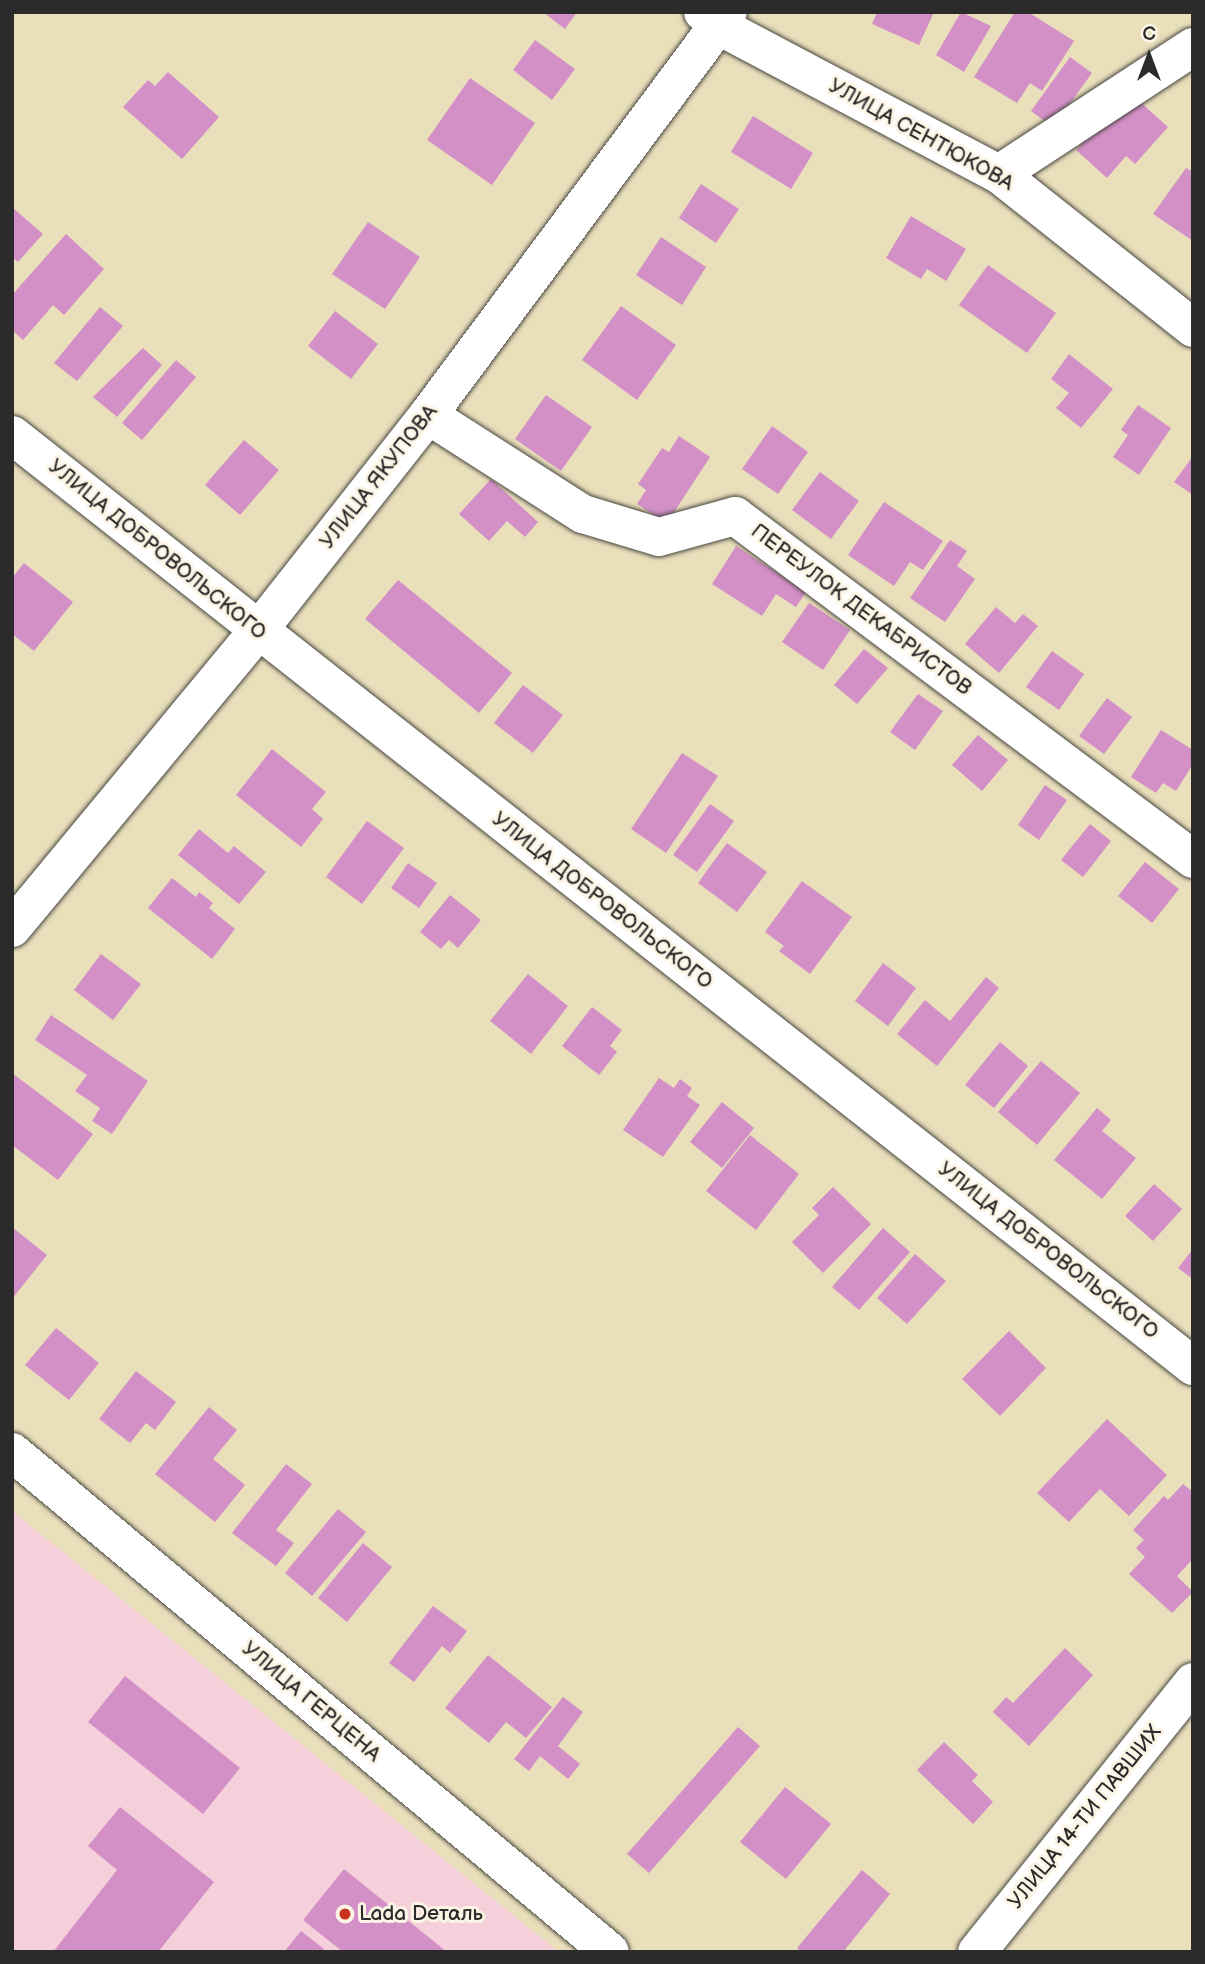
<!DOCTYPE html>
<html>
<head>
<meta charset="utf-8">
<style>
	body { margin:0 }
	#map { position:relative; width:1205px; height:1964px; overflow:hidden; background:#e9dfbb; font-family:"Balsamiq Sans",sans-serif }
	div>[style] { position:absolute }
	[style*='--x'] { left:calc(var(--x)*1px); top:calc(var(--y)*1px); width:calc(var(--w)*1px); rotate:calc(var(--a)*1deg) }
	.built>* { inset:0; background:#f5cfda }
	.building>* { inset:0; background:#d390c7 }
	.roads { filter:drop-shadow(0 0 2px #484641) drop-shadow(0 0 2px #484641) }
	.minor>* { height:38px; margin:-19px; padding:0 19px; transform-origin:19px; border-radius:19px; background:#fff }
	.dots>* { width:19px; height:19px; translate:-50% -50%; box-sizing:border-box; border:4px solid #fcf5e5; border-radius:50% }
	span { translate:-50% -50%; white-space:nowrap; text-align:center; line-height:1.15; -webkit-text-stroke:6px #fcf5e5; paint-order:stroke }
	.street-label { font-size:21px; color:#2b2b2b }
	.poi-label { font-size:21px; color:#2b2b2b }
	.left { translate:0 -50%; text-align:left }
	.frame { position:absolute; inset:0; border:14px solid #2b2b2b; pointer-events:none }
	.north { position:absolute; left:1114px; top:21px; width:70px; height:70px; -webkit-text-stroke:5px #fcf5e5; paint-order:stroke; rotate:0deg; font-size:19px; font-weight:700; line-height:28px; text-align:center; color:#2b2b2b }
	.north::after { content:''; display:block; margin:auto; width:24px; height:32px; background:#2b2b2b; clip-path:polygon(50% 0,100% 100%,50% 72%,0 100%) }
</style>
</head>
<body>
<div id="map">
	<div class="built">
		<div style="clip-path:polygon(12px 1511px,559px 1952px,12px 1952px)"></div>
	</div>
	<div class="building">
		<div style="clip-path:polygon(543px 12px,577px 12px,565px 29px)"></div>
		<div style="clip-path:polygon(877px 12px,934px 12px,919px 45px,872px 24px)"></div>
		<div style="clip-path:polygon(961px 12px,991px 26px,964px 72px,936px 55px)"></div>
		<div style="clip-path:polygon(1015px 12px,1028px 12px,1074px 41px,1042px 91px,1030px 83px,1017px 103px,974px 77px)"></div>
		<div style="clip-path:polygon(535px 40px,575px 69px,552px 100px,513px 70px)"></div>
		<div style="clip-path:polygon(1070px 57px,1092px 73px,1053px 127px,1031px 111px)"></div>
		<div style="clip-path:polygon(168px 72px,219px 117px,182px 159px,123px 107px,148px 80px,155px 86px)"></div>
		<div style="clip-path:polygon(470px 78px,535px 123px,492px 185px,427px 140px)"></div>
		<div style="clip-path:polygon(1129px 92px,1168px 127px,1135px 164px,1126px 156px,1107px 178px,1076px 150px)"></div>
		<div style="clip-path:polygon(753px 116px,813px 153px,791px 189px,731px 152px)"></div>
		<div style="clip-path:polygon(1186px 168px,1193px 172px,1193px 241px,1153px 214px)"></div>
		<div style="clip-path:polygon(701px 184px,739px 209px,716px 243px,679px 218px)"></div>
		<div style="clip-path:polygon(12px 207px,43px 234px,18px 262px,12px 257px)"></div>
		<div style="clip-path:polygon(911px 216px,966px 249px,946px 281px,927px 269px,921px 279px,886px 258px)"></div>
		<div style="clip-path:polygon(368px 222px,420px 257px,385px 309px,332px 274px)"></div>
		<div style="clip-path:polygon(66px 234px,104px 269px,64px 315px,53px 305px,23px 340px,12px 330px,12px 295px)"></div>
		<div style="clip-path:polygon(661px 237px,706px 267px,682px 305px,636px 275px)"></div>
		<div style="clip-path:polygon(988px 265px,1056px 313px,1027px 353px,959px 305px)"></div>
		<div style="clip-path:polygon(621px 306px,676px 345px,637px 400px,582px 360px)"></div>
		<div style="clip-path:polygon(100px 307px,123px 326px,77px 381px,54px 363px)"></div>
		<div style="clip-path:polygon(335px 311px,378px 344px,351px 379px,308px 346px)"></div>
		<div style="clip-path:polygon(143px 348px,162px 365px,117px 417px,93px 397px)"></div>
		<div style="clip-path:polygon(1069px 354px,1113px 389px,1081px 428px,1056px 408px,1069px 393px,1051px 379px)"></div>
		<div style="clip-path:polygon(176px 360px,196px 377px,142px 440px,122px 423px)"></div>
		<div style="clip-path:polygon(546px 395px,592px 427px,561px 471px,515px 439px)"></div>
		<div style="clip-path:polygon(1138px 405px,1171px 428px,1139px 475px,1113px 457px,1128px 435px,1121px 430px)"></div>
		<div style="clip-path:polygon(772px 426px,808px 452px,778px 494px,742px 469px)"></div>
		<div style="clip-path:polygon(679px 436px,710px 457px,667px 523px,637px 504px,646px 490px,638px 484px,662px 448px,669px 452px)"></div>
		<div style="clip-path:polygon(244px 440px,279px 470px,240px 515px,205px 485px)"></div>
		<div style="clip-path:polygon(1193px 456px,1193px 495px,1174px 482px)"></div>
		<div style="clip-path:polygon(820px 472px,859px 501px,831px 539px,792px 510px)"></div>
		<div style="clip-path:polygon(491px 479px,538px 522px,525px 537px,507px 521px,489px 541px,459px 514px)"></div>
		<div style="clip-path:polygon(884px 502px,943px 541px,923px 570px,910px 562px,894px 586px,848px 555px)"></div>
		<div style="clip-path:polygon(950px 540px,967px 551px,957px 566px,975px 579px,945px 622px,910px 598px)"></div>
		<div style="clip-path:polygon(736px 546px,806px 592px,796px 607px,776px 594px,762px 616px,712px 584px)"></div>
		<div style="clip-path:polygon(24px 563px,73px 602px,34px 651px,12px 634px,12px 578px)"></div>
		<div style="clip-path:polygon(398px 580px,512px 673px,479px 713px,365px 619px)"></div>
		<div style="clip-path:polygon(809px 603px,850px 630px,823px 670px,782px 642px)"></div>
		<div style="clip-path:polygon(996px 607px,1015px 623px,1023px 614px,1038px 626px,999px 673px,965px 644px)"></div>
		<div style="clip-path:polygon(864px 649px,888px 668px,857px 704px,834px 685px)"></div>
		<div style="clip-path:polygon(1052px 651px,1084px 674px,1059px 710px,1026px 687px)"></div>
		<div style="clip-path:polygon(523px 685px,563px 715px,533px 753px,494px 723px)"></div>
		<div style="clip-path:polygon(918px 694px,943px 711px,915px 750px,890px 732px)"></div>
		<div style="clip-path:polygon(1107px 698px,1132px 717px,1104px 754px,1079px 736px)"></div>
		<div style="clip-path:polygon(1161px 730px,1193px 750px,1193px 764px,1176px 791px,1163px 783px,1156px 793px,1131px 777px)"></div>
		<div style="clip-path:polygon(978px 735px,1008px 760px,982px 791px,952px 765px)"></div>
		<div style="clip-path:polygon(272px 749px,326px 792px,312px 809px,323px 819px,301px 847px,236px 795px)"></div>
		<div style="clip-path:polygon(682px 753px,718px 776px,666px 853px,631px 829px)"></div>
		<div style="clip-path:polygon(1045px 785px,1067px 800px,1039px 840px,1018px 825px)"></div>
		<div style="clip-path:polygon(710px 804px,734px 821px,697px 872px,673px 855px)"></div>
		<div style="clip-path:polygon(367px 821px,404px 848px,362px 904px,326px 877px)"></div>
		<div style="clip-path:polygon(1090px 824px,1111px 841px,1083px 877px,1061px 860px)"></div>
		<div style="clip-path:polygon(199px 829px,228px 853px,234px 846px,266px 872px,239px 904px,178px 855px)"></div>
		<div style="clip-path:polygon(727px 843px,767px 872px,737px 912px,698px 883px)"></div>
		<div style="clip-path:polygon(1145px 862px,1179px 889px,1152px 923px,1118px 896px)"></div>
		<div style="clip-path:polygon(408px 863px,437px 883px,419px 908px,391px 888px)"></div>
		<div style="clip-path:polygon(172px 878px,196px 897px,199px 892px,213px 903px,209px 908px,235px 929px,212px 959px,148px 908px)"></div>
		<div style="clip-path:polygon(802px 881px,852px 917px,810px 974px,779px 951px,784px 946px,765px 932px)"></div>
		<div style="clip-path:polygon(450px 895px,481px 920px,458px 948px,449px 940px,441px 949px,420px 932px)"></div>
		<div style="clip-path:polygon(101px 954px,141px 984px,113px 1020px,74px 990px)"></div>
		<div style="clip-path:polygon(883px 963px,916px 988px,888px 1026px,855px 1001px)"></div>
		<div style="clip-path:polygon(528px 974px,568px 1006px,531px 1054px,490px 1021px)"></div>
		<div style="clip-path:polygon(986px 977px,999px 988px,937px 1066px,897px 1034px,925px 1000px,950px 1021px)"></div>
		<div style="clip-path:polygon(592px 1007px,622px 1030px,610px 1046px,617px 1052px,599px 1075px,562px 1046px)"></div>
		<div style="clip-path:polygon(51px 1015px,148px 1081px,112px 1134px,92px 1121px,100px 1108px,75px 1091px,87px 1075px,35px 1040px)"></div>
		<div style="clip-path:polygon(1000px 1042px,1028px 1066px,994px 1108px,965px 1085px)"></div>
		<div style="clip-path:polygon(1041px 1061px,1080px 1093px,1037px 1145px,998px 1112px)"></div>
		<div style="clip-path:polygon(12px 1073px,93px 1134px,58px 1180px,12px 1145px)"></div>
		<div style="clip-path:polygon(659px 1078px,674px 1088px,680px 1079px,692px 1088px,687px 1096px,700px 1105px,663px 1157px,623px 1130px)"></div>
		<div style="clip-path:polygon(722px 1102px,754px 1128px,722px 1168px,690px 1142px)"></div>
		<div style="clip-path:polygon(1097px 1108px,1111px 1120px,1102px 1131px,1136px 1158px,1102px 1199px,1054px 1160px)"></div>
		<div style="clip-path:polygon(750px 1135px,799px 1174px,756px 1230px,706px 1191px)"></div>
		<div style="clip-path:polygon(1154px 1184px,1182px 1209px,1153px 1241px,1125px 1216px)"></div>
		<div style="clip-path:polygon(833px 1187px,871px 1224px,823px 1273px,792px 1242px,819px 1215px,812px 1208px)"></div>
		<div style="clip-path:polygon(12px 1227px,47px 1255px,12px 1299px)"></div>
		<div style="clip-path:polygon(883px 1228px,910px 1252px,859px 1310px,832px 1287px)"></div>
		<div style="clip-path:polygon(1193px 1249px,1193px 1279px,1178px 1268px)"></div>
		<div style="clip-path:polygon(915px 1254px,946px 1281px,907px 1324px,877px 1298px)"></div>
		<div style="clip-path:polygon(56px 1328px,99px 1363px,69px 1400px,25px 1365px)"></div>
		<div style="clip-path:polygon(1009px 1331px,1046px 1368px,1000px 1416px,962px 1379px)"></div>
		<div style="clip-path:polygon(136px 1371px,176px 1402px,155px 1430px,146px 1423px,130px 1443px,99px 1419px)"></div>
		<div style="clip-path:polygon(209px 1407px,237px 1430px,213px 1459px,245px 1485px,215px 1522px,155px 1474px)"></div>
		<div style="clip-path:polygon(1107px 1419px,1167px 1475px,1129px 1516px,1100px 1489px,1069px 1522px,1037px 1493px)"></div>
		<div style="clip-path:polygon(286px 1464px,312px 1484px,276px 1530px,294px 1543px,276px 1566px,232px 1533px)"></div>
		<div style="clip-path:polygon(1183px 1484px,1193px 1492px,1193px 1559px,1177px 1576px,1193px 1592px,1172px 1613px,1129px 1574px,1145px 1557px,1136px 1548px,1144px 1540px,1133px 1530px,1164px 1496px,1168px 1500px)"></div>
		<div style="clip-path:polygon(338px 1509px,366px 1532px,312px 1596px,285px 1573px)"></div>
		<div style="clip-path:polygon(363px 1543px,392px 1567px,347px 1622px,318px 1598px)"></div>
		<div style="clip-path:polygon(433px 1606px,467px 1631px,450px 1653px,442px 1646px,414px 1682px,389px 1663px)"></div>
		<div style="clip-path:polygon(1065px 1648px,1093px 1675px,1029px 1746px,993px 1712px,1006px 1697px,1013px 1703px)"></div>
		<div style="clip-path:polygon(488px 1655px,552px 1707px,526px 1738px,506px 1722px,489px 1743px,445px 1708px)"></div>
		<div style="clip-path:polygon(125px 1676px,240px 1768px,203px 1814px,88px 1722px)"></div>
		<div style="clip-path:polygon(563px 1697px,583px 1712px,558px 1746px,580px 1764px,568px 1779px,540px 1756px,529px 1771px,514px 1759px)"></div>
		<div style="clip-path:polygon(738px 1727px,760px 1746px,649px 1873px,627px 1854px)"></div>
		<div style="clip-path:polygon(944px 1742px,978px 1775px,972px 1781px,993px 1802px,973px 1824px,917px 1770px)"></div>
		<div style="clip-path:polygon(785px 1787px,831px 1824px,786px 1879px,740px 1842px)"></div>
		<div style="clip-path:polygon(120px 1807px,214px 1882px,158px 1952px,53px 1952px,117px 1870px,88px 1846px)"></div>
		<div style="clip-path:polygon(344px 1869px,447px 1952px,343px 1952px,303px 1920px)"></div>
		<div style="clip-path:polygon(862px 1870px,890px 1894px,843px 1952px,801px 1952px,797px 1948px)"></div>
		<div style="clip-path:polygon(301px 1931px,324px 1949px,322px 1952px,284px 1952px)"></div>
	</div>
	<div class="roads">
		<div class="minor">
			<div style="--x:703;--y:12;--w:21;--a:41"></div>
			<div style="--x:719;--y:26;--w:317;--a:27.9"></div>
			<div style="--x:999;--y:174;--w:248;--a:38.4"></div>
			<div style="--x:999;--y:174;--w:232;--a:-33.2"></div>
			<div style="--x:428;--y:415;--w:184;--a:32.6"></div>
			<div style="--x:583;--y:514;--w:79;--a:16.8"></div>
			<div style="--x:659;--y:537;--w:79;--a:-15.4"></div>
			<div style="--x:735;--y:516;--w:572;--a:36.83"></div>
			<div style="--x:12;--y:435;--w:1504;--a:38.25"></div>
			<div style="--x:12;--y:928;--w:386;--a:-50.4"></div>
			<div style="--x:258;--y:631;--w:275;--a:-51.8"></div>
			<div style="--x:428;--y:415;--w:502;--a:-53.34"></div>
			<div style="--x:12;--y:1452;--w:779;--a:39.9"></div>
			<div style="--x:977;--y:1952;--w:346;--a:-51.3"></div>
		</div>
	</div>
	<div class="dots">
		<div style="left:345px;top:1914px;background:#c8321e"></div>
	</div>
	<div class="street-label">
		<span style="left:921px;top:135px;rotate:29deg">УЛИЦА СЕНТЮКОВА</span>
		<span style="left:379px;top:477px;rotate:-52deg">УЛИЦА ЯКУПОВА</span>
		<span style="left:157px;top:550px;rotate:39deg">УЛИЦА ДОБРОВОЛЬСКОГО</span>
		<span style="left:861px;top:610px;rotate:37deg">ПЕРЕУЛОК ДЕКАБРИСТОВ</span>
		<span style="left:602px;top:901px;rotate:38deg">УЛИЦА ДОБРОВОЛЬСКОГО</span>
		<span style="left:1048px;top:1251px;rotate:38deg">УЛИЦА ДОБРОВОЛЬСКОГО</span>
		<span style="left:311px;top:1702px;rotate:40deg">УЛИЦА ГЕРЦЕНА</span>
		<span style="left:1085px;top:1817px;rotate:-51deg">УЛИЦА 14-ТИ ПАВШИХ</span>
	</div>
	<div class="poi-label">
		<span class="left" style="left:359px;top:1914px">Lada Dеталь</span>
	</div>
	<div class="frame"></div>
	<div class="north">С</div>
</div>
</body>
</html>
